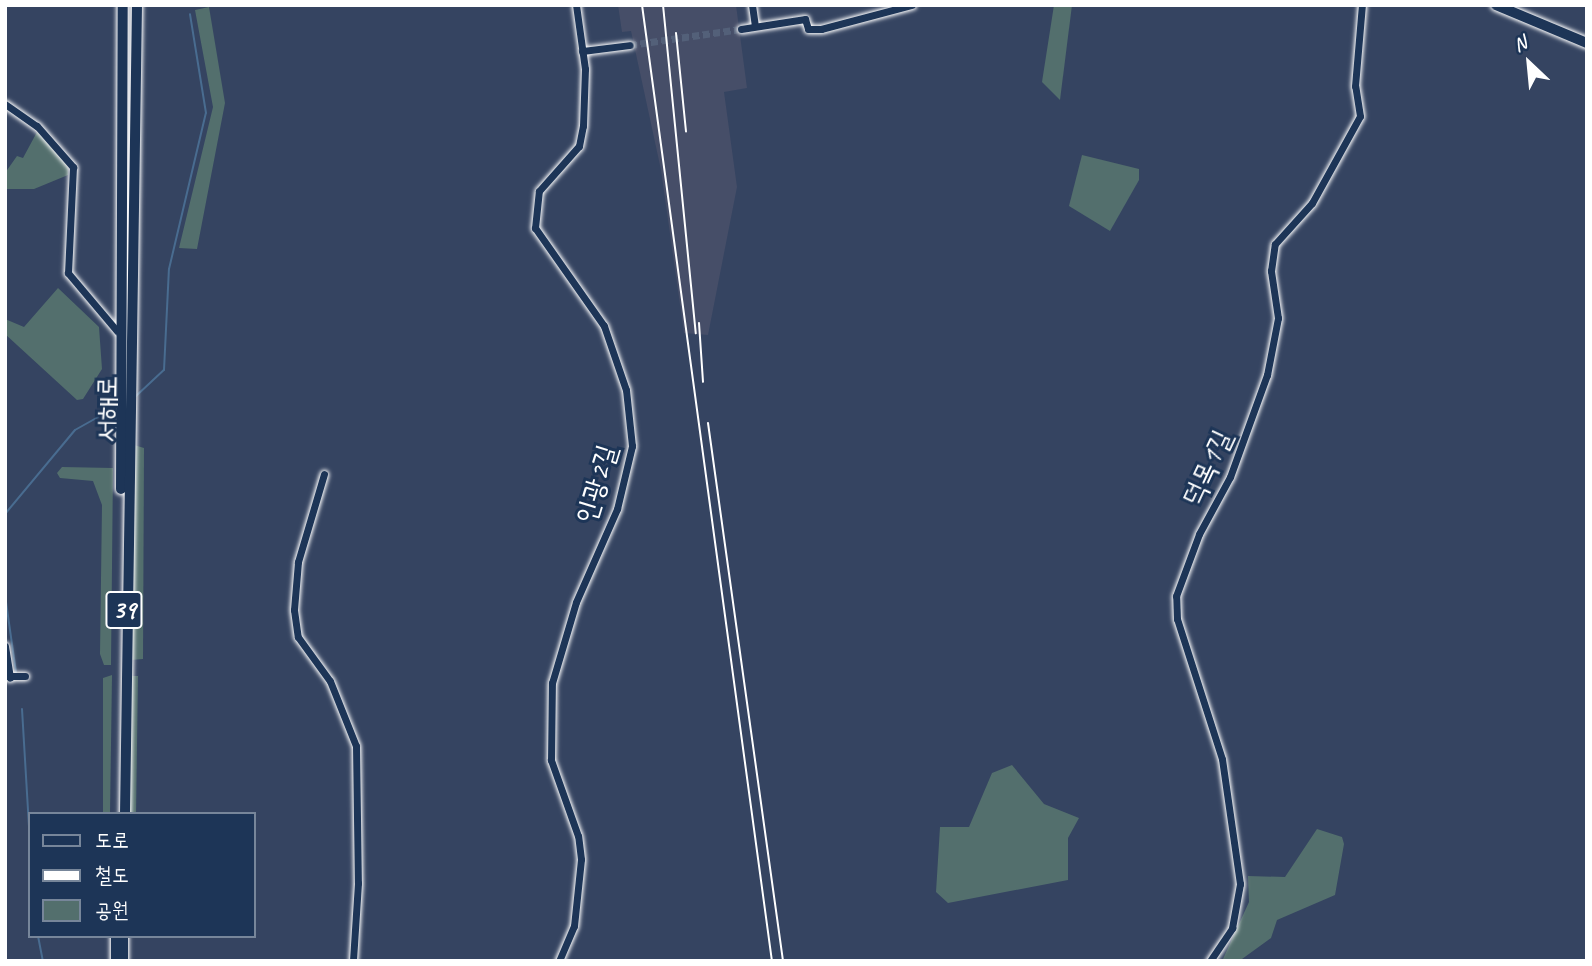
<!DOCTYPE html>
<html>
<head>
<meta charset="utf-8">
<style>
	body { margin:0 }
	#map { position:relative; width:1592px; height:966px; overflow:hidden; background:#354461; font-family:Caveat,"Poor Story",sans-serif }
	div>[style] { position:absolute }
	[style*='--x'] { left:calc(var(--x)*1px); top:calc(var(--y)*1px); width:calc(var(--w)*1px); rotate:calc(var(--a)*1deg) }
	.built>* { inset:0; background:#464e68 }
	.green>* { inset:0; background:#536f6d }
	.stream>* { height:2px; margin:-1px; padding:0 1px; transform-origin:1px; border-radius:1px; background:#496c90 }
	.street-tunnel>* { height:7px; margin-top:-3.5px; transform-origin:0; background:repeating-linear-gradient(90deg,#536079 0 7px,transparent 0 10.5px) }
	.roads { filter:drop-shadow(0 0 2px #fff) drop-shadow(0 0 2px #fff) }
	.street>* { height:7px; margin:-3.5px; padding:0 3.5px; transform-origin:3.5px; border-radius:3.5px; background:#1d3557 }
	.secondary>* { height:10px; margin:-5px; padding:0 5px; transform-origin:5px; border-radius:5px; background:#1d3557 }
	.primary>* { height:10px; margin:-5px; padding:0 5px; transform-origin:5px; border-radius:5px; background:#1d3557 }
	.rail>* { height:2px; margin:-1px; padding:0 1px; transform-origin:1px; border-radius:1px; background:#fff }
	span { translate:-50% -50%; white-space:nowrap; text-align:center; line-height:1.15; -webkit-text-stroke:6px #1d3557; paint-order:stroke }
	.shield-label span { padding:2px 5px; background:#1d3557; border:2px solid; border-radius:5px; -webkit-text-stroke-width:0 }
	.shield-label { font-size:26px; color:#fff; font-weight:700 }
	.street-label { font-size:28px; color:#fff }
	.frame { position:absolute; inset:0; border:7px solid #fff; pointer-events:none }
	.legend { position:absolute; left:28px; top:812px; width:228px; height:126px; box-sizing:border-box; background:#1d3557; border:2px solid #77869a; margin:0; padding:9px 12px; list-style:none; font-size:21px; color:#fff }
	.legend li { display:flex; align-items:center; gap:14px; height:35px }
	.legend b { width:35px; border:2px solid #77869a }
	.north { position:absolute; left:1494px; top:28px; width:70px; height:70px; -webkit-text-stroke:5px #1d3557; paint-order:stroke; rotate:334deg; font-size:19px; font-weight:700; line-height:28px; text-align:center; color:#fff }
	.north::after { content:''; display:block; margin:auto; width:24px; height:32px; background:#fff; clip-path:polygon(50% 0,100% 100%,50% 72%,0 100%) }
</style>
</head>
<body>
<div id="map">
	<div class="built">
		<div style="clip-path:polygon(618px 5px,736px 5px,747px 88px,724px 92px,737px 187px,708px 335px,684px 333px,661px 170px,631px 31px,622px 32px)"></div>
	</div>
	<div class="green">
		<div style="clip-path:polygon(1054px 5px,1072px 5px,1060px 100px,1042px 82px)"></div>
		<div style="clip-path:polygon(209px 7px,225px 103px,197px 249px,179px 248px,213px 107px,195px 10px)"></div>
		<div style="clip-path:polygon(37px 132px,68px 166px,68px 175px,34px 189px,5px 189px,5px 173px,17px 156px,23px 158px)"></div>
		<div style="clip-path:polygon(1082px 155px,1139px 169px,1139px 180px,1110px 231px,1069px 206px)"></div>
		<div style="clip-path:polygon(58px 288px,99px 327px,102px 369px,83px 399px,77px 400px,5px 334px,5px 319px,24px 327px)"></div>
		<div style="clip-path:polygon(134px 445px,144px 448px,143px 659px,131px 660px)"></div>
		<div style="clip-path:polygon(62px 467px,113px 468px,111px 665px,104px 665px,100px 654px,102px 505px,93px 481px,60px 478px,57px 473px)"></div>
		<div style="clip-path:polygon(112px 675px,110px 814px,103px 814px,103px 678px)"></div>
		<div style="clip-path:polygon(131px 676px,138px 676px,136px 814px,129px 814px)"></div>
		<div style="clip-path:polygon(1012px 765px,1044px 804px,1079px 818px,1068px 838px,1068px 880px,948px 903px,936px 892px,940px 827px,969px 827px,992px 773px)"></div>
		<div style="clip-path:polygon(1317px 829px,1342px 837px,1344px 844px,1335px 895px,1277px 920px,1271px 938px,1242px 959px,1223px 959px,1249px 902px,1248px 876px,1285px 877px)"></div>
	</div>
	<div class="stream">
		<div style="--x:136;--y:396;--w:38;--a:-43"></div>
		<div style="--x:164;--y:370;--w:101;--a:-87.2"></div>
		<div style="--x:169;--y:269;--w:160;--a:-76.7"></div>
		<div style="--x:206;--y:113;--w:100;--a:-99.2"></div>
		<div style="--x:5;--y:514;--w:109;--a:-50.2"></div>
		<div style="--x:75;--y:430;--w:47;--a:-29.3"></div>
		<div style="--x:5;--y:595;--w:78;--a:81.9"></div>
		<div style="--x:22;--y:709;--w:135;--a:86.6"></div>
		<div style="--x:38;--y:936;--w:25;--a:79"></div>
	</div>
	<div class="street-tunnel">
		<div style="--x:630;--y:45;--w:112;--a:-8.2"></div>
	</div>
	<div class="roads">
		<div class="street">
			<div style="--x:752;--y:5;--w:21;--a:82"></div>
			<div style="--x:741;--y:29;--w:65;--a:-8.9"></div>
			<div style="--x:805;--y:19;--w:10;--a:73"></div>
			<div style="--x:808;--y:29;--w:13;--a:0"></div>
			<div style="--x:821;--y:29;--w:94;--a:-14.8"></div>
			<div style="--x:582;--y:51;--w:48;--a:-7.1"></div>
			<div style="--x:5;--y:104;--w:39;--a:35"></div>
			<div style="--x:37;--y:126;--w:55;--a:48.7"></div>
			<div style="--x:73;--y:167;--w:106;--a:92.7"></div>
			<div style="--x:68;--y:273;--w:76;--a:49.8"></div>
			<div style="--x:324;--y:474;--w:92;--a:106.5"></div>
			<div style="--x:298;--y:562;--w:48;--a:94.8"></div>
			<div style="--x:294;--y:610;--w:27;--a:82"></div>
			<div style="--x:298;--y:637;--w:54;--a:54"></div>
			<div style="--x:330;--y:681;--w:70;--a:68.2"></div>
			<div style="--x:356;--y:746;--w:137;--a:89.2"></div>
			<div style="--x:358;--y:883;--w:78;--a:93.7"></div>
			<div style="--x:5;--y:646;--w:32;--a:81"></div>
			<div style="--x:6;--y:676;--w:19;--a:0"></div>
			<div style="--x:559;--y:961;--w:38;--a:-67"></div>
			<div style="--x:574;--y:926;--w:67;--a:-84"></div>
			<div style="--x:581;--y:859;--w:23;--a:-97"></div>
			<div style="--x:578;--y:836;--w:81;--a:-109.6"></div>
			<div style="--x:551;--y:760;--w:77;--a:-89.3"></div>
			<div style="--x:552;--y:683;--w:84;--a:-73.5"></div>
			<div style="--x:576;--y:602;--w:102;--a:-66.2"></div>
			<div style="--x:617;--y:509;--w:65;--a:-76.6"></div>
			<div style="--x:632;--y:446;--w:56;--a:-96.1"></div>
			<div style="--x:626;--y:390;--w:68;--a:-109"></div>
			<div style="--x:604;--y:326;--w:120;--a:-125.1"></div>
			<div style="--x:535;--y:228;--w:37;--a:-84"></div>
			<div style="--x:539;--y:191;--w:60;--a:-48.4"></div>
			<div style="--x:579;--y:146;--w:20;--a:-79"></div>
			<div style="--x:583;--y:126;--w:57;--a:-88"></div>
			<div style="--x:585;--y:69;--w:65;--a:-98"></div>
			<div style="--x:1210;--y:961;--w:40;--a:-56"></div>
			<div style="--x:1232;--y:928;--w:45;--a:-79.7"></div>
			<div style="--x:1240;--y:884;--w:126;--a:-98.2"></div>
			<div style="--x:1222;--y:759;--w:147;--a:-107.8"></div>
			<div style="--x:1177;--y:619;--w:23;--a:-92"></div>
			<div style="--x:1176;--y:596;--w:66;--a:-69.6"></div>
			<div style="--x:1199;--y:534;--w:65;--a:-61.5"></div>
			<div style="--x:1230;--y:477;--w:109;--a:-70.1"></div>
			<div style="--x:1267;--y:375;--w:58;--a:-79.1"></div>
			<div style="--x:1278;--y:318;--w:48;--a:-98.5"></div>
			<div style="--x:1271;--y:271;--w:27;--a:-82"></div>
			<div style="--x:1275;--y:244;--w:55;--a:-47.9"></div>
			<div style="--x:1312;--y:203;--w:99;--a:-61.1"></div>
			<div style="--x:1360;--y:116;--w:30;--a:-99"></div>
			<div style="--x:1355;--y:86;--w:81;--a:-85.1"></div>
		</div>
		<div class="secondary">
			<div style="--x:1496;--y:5;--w:99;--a:22.7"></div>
		</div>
		<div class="primary">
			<div style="--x:121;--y:489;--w:484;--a:-89.8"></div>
			<div style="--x:125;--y:814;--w:809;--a:-89.15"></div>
			<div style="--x:116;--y:961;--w:25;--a:-90"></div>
			<div style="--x:123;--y:961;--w:25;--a:-90"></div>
		</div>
	</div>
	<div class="rail">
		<div style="--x:642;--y:5;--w:965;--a:82.26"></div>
		<div style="--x:663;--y:5;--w:330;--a:84.3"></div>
		<div style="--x:676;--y:33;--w:99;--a:84.2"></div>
		<div style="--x:699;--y:323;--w:59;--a:86.1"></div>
		<div style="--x:708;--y:423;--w:543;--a:82.06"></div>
	</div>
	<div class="shield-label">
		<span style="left:124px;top:610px">39</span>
	</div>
	<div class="street-label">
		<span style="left:107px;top:409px;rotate:-89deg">서해로</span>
		<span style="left:1207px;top:468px;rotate:-65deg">덕목1길</span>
		<span style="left:596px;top:484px;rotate:-73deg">인광2길</span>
	</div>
	<div class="frame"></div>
	<ul class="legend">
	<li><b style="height:9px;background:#1d3557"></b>도로</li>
	<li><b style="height:9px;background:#fff"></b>철도</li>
	<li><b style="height:19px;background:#536f6d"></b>공원</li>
	</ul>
	<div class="north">N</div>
</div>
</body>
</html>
